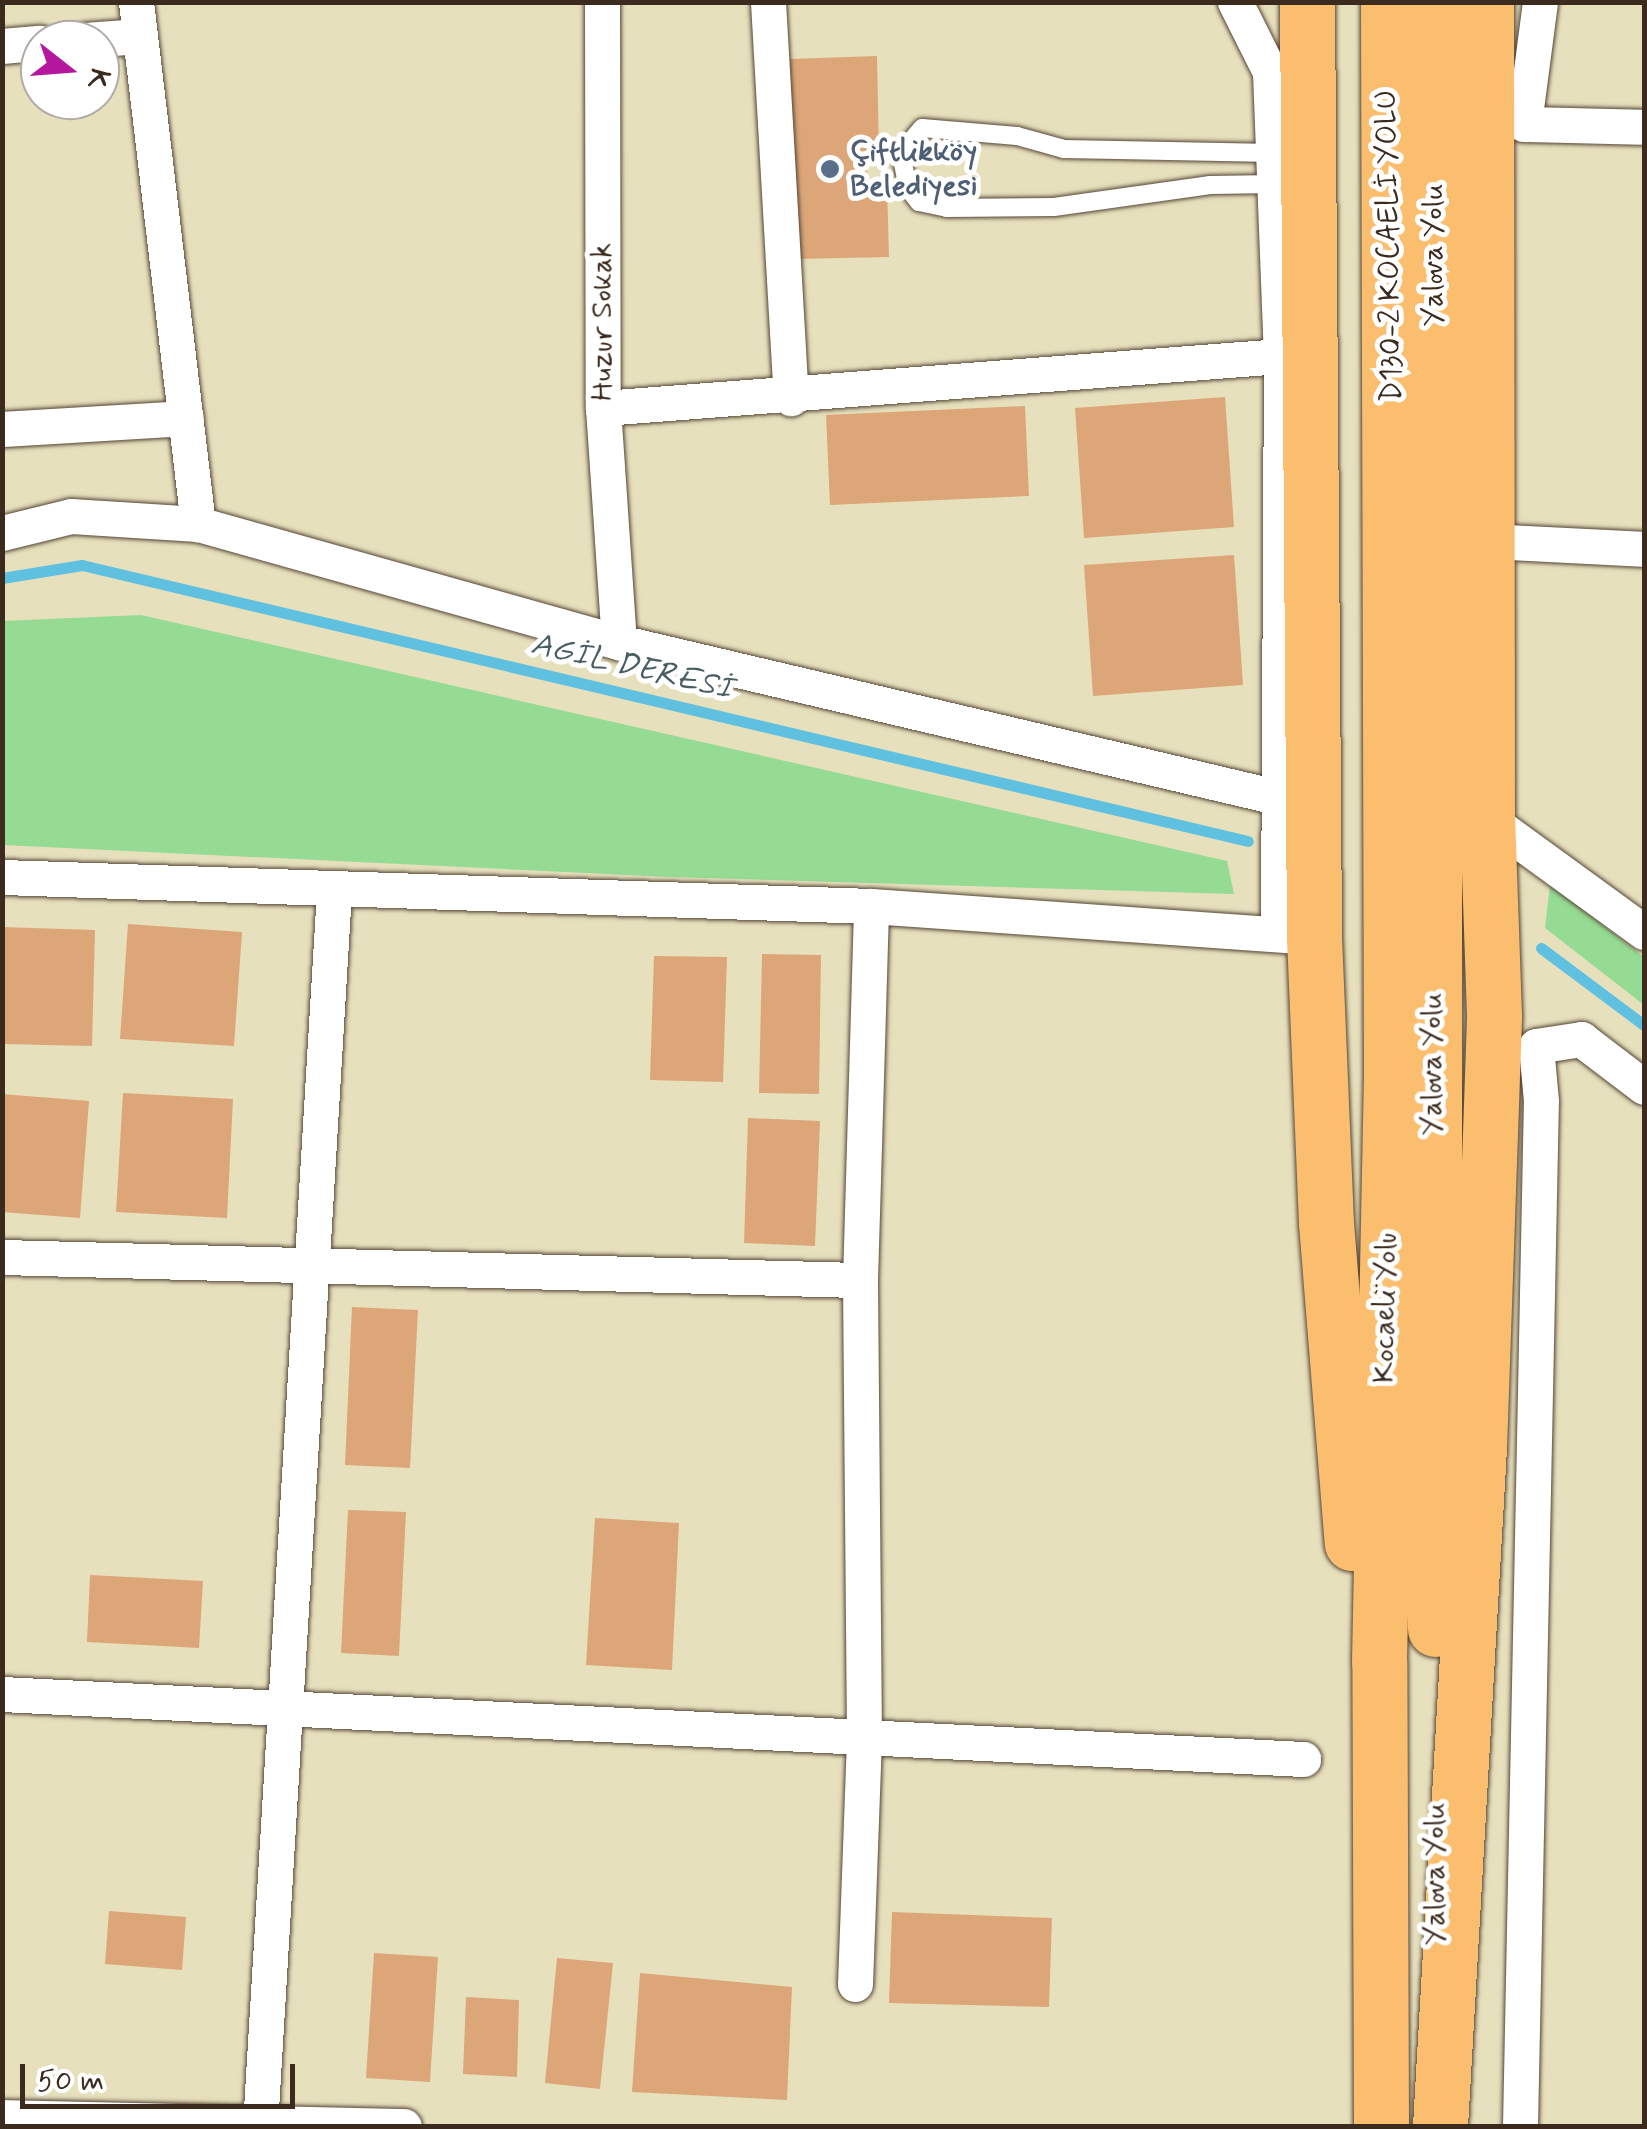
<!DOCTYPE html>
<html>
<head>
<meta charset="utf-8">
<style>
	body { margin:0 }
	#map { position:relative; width:1647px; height:2129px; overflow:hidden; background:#e7e0bd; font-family:Mynerve,sans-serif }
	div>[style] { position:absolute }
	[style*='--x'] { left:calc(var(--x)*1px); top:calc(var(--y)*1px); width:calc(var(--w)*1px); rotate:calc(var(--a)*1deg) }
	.green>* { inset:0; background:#95db94 }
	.stream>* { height:11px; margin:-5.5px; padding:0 5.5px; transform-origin:5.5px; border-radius:5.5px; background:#60c0df }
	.building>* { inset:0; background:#dca679 }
	.roads { filter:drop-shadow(0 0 2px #554536) drop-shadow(0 0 2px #554536) }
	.service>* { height:18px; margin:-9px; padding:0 9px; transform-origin:9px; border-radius:9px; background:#fff }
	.minor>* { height:35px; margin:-17.5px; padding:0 17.5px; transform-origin:17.5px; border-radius:17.5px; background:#fff }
	.trunk>* { height:55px; margin:-27.5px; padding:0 27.5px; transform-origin:27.5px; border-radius:27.5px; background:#fabe6e }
	.dots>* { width:28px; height:28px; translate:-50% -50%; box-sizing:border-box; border:5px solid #fff; border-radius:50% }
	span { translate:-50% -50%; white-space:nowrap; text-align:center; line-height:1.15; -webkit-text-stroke:10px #fff; paint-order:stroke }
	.service-label { font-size:30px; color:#4e5e75; font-weight:700 }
	.left { translate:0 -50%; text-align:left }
	.street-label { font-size:30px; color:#3b2a1e }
	.water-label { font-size:32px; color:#485e62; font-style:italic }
	.frame { position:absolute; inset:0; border:5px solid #3b2a1e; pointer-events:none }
	.north { position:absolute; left:20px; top:20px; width:100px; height:100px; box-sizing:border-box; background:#fff; border:2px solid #b1aaa5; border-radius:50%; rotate:107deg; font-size:28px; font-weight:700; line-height:40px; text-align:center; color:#3b2a1e }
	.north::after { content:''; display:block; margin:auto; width:35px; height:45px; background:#b5179e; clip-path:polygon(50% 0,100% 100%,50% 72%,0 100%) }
	.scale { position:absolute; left:20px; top:2064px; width:275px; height:45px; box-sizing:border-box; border:5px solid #3b2a1e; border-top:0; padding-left:12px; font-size:30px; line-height:35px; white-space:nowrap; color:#3b2a1e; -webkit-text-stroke:8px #fff; paint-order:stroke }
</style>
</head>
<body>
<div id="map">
	<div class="green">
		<div style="clip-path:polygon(141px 615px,1227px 861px,1234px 894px,669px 877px,3px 845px,3px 621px)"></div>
		<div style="clip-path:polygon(1550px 885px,1644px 957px,1644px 1005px,1545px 928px)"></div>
	</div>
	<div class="stream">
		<div style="--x:2;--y:578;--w:81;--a:-9.2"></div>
		<div style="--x:82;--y:565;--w:1198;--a:13.32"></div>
		<div style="--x:1541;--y:948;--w:129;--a:36.8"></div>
	</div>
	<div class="building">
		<div style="clip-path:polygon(877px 56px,879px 151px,867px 152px,867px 186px,887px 185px,889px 257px,794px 259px,790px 59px)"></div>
		<div style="clip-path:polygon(1225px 397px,1234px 527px,1084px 538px,1075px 408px)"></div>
		<div style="clip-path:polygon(1025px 406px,1029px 496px,830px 505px,826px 415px)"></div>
		<div style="clip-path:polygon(1234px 555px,1243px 685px,1093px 696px,1084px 565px)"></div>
		<div style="clip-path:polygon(128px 924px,242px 932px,234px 1046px,120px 1039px)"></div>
		<div style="clip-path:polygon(2px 927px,95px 930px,92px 1046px,2px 1044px)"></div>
		<div style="clip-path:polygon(762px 954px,821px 955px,819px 1094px,759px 1093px)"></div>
		<div style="clip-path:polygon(654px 956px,727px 957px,723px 1082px,650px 1080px)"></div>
		<div style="clip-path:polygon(123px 1093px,233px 1099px,227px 1218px,116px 1212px)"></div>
		<div style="clip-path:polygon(2px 1094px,89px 1101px,80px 1218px,2px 1212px)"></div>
		<div style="clip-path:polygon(748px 1118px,820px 1121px,815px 1246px,744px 1243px)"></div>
		<div style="clip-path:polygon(352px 1307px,418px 1310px,410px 1468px,345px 1465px)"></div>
		<div style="clip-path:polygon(348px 1510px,406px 1512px,399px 1656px,341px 1653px)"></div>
		<div style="clip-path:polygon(595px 1518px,679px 1523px,672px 1670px,586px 1665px)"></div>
		<div style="clip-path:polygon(90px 1575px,203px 1581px,199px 1648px,87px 1642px)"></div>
		<div style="clip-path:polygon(109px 1911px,186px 1917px,182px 1970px,105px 1964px)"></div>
		<div style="clip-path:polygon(892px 1912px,1052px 1918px,1049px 2007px,889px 2003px)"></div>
		<div style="clip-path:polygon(374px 1953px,438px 1957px,430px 2082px,366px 2078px)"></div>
		<div style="clip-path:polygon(557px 1958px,613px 1963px,600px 2089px,545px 2083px)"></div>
		<div style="clip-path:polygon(640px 1973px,792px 1987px,787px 2100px,632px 2092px)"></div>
		<div style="clip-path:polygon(466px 1997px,519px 2000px,517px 2077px,463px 2074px)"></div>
	</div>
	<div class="roads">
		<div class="service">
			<div style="--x:1274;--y:153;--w:210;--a:-178.9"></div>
			<div style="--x:1064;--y:149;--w:49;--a:-164.5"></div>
			<div style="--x:1017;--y:136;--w:95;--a:-175.2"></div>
			<div style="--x:922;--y:128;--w:33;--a:130"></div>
			<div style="--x:901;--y:153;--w:36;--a:79"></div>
			<div style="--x:908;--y:188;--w:18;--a:52"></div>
			<div style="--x:919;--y:202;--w:29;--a:12"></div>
			<div style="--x:947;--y:208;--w:107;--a:-0.5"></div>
			<div style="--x:1054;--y:207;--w:158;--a:-8"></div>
			<div style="--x:1210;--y:185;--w:65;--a:-0.9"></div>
		</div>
		<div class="minor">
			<div style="--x:136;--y:2;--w:526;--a:83.23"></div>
			<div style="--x:602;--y:2;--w:406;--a:89.9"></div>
			<div style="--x:603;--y:408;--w:235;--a:86.1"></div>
			<div style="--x:768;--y:2;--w:397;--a:86.7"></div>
			<div style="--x:1235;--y:2;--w:78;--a:63.4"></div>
			<div style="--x:1270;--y:72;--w:284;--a:87.8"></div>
			<div style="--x:1281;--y:356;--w:577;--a:90.3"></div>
			<div style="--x:1540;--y:2;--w:123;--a:97.5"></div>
			<div style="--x:1524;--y:124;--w:120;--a:1.4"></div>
			<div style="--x:85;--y:40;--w:55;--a:-4.2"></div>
			<div style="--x:2;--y:46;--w:38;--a:-5"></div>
			<div style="--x:603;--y:408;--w:680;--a:-4.39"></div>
			<div style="--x:2;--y:429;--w:184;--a:-3.4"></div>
			<div style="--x:2;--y:533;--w:71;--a:-13.8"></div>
			<div style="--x:71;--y:516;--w:127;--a:3.6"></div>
			<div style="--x:198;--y:524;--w:437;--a:15.7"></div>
			<div style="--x:619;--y:642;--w:676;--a:13.26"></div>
			<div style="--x:1488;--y:541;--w:156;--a:2.9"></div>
			<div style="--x:1487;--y:818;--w:194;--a:36"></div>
			<div style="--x:2;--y:877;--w:869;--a:1.91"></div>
			<div style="--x:871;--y:906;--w:444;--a:4"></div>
			<div style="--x:2;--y:1257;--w:858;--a:1.54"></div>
			<div style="--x:2;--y:1694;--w:1303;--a:2.86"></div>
			<div style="--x:855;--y:1984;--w:245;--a:-87.9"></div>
			<div style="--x:864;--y:1739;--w:459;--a:-90.5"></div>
			<div style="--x:860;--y:1280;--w:374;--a:-88.3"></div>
			<div style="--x:2;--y:2117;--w:402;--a:1.3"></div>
			<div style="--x:260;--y:2126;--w:1235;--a:-86.57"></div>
			<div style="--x:1520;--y:2126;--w:1025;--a:-88.83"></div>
			<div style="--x:1541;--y:1101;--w:55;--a:-95.2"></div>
			<div style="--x:1536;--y:1046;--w:46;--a:-8.8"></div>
			<div style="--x:1581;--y:1039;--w:79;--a:37.3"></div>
		</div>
		<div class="trunk">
			<div style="--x:1307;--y:2;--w:935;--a:89.57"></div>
			<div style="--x:1314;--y:937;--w:286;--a:87.6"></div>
			<div style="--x:1326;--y:1223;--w:321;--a:85.4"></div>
			<div style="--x:1432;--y:2;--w:1627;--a:89.89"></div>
			<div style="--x:1381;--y:2126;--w:464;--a:-90.2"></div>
			<div style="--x:1379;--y:1662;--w:587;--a:-88.83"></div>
			<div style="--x:1391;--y:1075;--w:1073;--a:-90.16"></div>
			<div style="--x:1440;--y:2126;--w:679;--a:-86.71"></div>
			<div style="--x:1479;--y:1448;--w:433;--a:-88"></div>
			<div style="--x:1494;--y:1015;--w:197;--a:-92"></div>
			<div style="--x:1487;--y:818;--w:816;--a:-90.07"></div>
		</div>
	</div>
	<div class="dots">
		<div style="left:830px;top:169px;background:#5c6f8a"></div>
	</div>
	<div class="service-label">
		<span class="left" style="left:850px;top:169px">Çiftlikköy<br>Belediyesi</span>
	</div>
	<div class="street-label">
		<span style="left:1390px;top:246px;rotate:-91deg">D130-2 KOCAELİ YOLU</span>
		<span style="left:1434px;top:255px;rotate:-90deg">Yalova Yolu</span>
		<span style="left:603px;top:322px;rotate:-90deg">Huzur Sokak</span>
		<span style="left:1433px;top:1064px;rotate:-90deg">Yalova Yolu</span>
		<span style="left:1386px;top:1308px;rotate:-89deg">Kocaeli̇ Yolu</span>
		<span style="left:1436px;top:1874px;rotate:-90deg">Yalova Yolu</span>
	</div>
	<div class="water-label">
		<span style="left:632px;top:667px;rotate:13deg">AGİL DERESİ</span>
	</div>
	<div class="frame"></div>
	<div class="north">K</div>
	<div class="scale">50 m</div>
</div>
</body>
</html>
